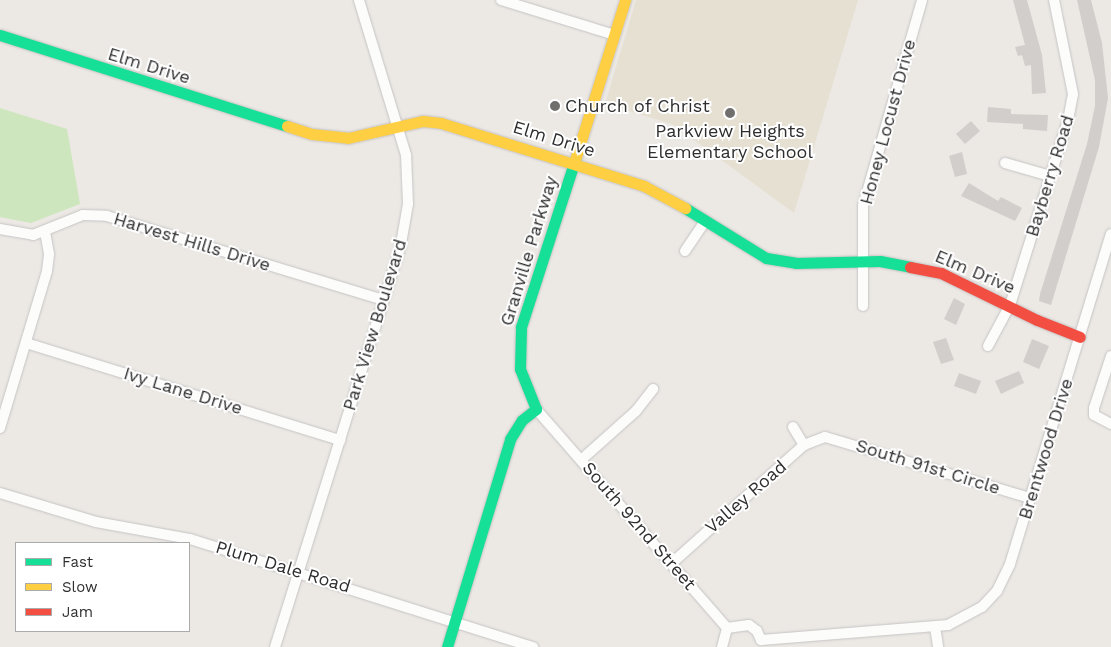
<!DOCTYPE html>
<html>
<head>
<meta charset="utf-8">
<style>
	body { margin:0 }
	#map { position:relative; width:1111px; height:647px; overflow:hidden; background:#ece8e4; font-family:"Work Sans",sans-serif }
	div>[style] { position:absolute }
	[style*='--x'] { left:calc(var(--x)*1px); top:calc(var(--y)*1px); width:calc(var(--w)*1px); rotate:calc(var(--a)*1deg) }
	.education>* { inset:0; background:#e6e0d3 }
	.green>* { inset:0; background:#cee6be }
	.building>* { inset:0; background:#d1cecb }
	.roads { filter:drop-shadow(0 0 1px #c5c4c5) drop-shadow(0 0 1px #c5c4c5) }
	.street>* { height:10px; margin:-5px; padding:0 5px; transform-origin:5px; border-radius:5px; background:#fcfcfb }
	.fast>* { height:11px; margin:-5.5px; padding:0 5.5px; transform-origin:5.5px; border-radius:5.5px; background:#16e098 }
	.slow>* { height:11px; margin:-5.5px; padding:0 5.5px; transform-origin:5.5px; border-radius:5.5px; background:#ffcf43 }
	.jam>* { height:11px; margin:-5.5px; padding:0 5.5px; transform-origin:5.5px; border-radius:5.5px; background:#f24e42 }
	.dots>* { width:14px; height:14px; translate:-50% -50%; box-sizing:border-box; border:2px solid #fff; border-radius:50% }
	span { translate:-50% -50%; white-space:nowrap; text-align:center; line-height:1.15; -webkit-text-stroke:4px #fff; paint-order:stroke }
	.street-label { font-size:18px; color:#2e2e2e }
	.poi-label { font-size:18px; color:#2e2e2e }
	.left { translate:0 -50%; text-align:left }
	.legend { position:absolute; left:15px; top:542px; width:175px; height:90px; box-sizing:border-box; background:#fff; border:1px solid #ababab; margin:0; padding:6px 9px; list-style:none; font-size:15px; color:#2e2e2e }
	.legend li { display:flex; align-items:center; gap:10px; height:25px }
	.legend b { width:25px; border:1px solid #ababab }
</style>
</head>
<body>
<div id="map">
	<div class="education">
		<div style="clip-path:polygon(636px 0,858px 0,794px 213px,672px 124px,605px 104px)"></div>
	</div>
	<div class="green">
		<div style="clip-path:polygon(0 108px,67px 129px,80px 204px,31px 223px,0 217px)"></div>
	</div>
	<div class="building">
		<div style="clip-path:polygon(1013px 0,1027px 0,1042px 55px,1046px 93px,1032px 94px,1031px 65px,1025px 66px,1022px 55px,1018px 56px,1015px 47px,1025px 45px)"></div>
		<div style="clip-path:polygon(1077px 0,1091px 0,1102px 43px,1108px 98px,1099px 147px,1051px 305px,1039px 301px,1040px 294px,1087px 144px,1095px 106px,1095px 80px)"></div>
		<div style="clip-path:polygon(988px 107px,1011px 109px,1011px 114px,1048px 115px,1047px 131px,1023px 129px,1023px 124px,987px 122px)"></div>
		<div style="clip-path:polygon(971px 121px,980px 131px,965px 144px,956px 134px)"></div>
		<div style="clip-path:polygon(962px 152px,967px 174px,955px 177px,949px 156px)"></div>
		<div style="clip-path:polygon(969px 183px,998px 201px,1001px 197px,1022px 208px,1015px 221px,961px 196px)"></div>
		<div style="clip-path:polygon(954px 298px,965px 304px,956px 325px,944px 319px)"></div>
		<div style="clip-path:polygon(946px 338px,954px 360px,941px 364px,933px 342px)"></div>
		<div style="clip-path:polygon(1032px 339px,1049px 346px,1039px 369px,1023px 362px)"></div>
		<div style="clip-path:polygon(1019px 371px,1024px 383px,1001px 394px,995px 381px)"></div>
		<div style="clip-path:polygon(959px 373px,981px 381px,976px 394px,954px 386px)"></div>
	</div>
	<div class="roads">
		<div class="street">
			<div style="--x:501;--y:0;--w:119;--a:17.1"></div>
			<div style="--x:1005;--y:163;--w:47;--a:16.1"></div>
			<div style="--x:0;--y:229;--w:34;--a:10"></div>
			<div style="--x:33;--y:235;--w:54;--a:-21.8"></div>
			<div style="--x:83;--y:215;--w:24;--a:2"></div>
			<div style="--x:107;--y:216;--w:289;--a:16.9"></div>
			<div style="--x:685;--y:251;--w:36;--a:-56"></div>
			<div style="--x:863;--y:306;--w:100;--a:-90"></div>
			<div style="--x:863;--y:206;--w:214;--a:-74"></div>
			<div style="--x:26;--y:343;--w:329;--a:17.2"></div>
			<div style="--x:988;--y:346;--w:47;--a:-61.8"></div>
			<div style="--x:1010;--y:305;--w:194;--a:-72.6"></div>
			<div style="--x:1068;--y:120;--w:26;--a:-79"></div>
			<div style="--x:1073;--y:94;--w:96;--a:-101.4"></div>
			<div style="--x:1111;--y:356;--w:55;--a:108.1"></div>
			<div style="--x:1094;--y:408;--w:7;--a:90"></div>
			<div style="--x:1094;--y:415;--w:19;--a:28"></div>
			<div style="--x:536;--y:409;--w:291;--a:48.9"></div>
			<div style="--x:793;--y:427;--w:21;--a:59"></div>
			<div style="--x:0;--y:428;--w:164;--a:-73.3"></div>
			<div style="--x:47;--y:271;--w:17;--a:-83"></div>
			<div style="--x:49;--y:254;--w:22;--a:-100"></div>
			<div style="--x:581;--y:460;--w:74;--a:-41.7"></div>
			<div style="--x:636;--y:411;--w:28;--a:-52"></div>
			<div style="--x:0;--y:493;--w:100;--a:16.8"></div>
			<div style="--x:96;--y:522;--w:96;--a:10.3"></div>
			<div style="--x:190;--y:539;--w:360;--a:17.5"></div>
			<div style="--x:672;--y:563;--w:177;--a:-41.8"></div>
			<div style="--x:804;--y:445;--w:22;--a:-21"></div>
			<div style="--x:825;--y:437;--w:214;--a:16.6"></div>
			<div style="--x:935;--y:627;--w:20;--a:81"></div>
			<div style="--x:727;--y:628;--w:22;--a:-8"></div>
			<div style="--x:749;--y:625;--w:10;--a:37"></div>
			<div style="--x:757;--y:631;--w:10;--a:66"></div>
			<div style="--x:761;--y:640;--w:188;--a:-4.6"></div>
			<div style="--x:948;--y:625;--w:38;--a:-28"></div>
			<div style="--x:982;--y:607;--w:22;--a:-47"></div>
			<div style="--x:997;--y:591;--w:30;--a:-64"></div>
			<div style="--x:1010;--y:564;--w:345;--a:-73"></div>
			<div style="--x:275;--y:647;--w:422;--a:-72.6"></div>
			<div style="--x:401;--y:244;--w:41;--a:-80.1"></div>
			<div style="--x:408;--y:204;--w:49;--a:-92.3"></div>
			<div style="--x:406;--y:155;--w:162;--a:-106.9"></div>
			<div style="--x:722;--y:647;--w:20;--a:-75"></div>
		</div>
		<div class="fast">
			<div style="--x:0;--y:35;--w:301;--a:17.6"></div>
			<div style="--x:685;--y:208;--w:95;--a:31.7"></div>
			<div style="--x:766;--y:258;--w:30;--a:9"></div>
			<div style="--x:796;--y:263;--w:84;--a:-1.4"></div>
			<div style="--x:880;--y:261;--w:31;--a:11"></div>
			<div style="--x:447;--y:647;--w:217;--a:-73.1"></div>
			<div style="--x:510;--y:439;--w:22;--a:-58"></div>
			<div style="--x:522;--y:420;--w:18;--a:-38"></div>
			<div style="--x:536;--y:409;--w:43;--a:-111.8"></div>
			<div style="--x:520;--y:369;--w:42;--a:-88.6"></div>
			<div style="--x:521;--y:327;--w:176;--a:-72.1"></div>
		</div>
		<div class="slow">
			<div style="--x:287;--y:126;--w:26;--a:18"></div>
			<div style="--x:312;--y:134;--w:36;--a:6"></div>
			<div style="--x:348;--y:138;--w:77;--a:-12.8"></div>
			<div style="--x:423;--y:121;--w:18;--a:6"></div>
			<div style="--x:441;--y:123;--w:213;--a:17.2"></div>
			<div style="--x:644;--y:186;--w:47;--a:28.2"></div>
			<div style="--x:575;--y:160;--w:168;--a:-72.6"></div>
		</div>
		<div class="jam">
			<div style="--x:910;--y:267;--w:32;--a:11"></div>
			<div style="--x:941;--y:273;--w:107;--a:26.1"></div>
			<div style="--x:1037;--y:320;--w:46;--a:21.6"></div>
		</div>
	</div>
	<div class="dots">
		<div style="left:555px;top:106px;background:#706f6e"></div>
		<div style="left:730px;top:113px;background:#706f6e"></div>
	</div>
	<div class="street-label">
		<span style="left:149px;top:66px;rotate:17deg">Elm Drive</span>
		<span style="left:888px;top:122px;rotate:-75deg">Honey Locust Drive</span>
		<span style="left:554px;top:139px;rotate:17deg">Elm Drive</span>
		<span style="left:1050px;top:176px;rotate:-73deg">Bayberry Road</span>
		<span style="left:192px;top:242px;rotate:17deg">Harvest Hills Drive</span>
		<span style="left:529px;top:251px;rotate:-73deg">Granville Parkway</span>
		<span style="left:975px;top:272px;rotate:23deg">Elm Drive</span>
		<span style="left:375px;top:325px;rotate:-73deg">Park View Boulevard</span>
		<span style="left:183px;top:391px;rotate:17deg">Ivy Lane Drive</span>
		<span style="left:1046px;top:449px;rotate:-73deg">Brentwood Drive</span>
		<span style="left:928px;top:467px;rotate:17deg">South 91st Circle</span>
		<span style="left:746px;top:497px;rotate:-41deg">Valley Road</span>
		<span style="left:639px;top:526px;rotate:49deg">South 92nd Street</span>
		<span style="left:283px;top:567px;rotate:17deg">Plum Dale Road</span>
	</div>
	<div class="poi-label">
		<span class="left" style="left:565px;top:106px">Church of Christ</span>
		<span style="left:730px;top:142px">Parkview Heights<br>Elementary School</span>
	</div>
	<ul class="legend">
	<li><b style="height:6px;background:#16e098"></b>Fast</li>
	<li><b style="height:6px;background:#ffcf43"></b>Slow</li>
	<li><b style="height:6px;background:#f24e42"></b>Jam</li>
	</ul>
</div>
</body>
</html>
